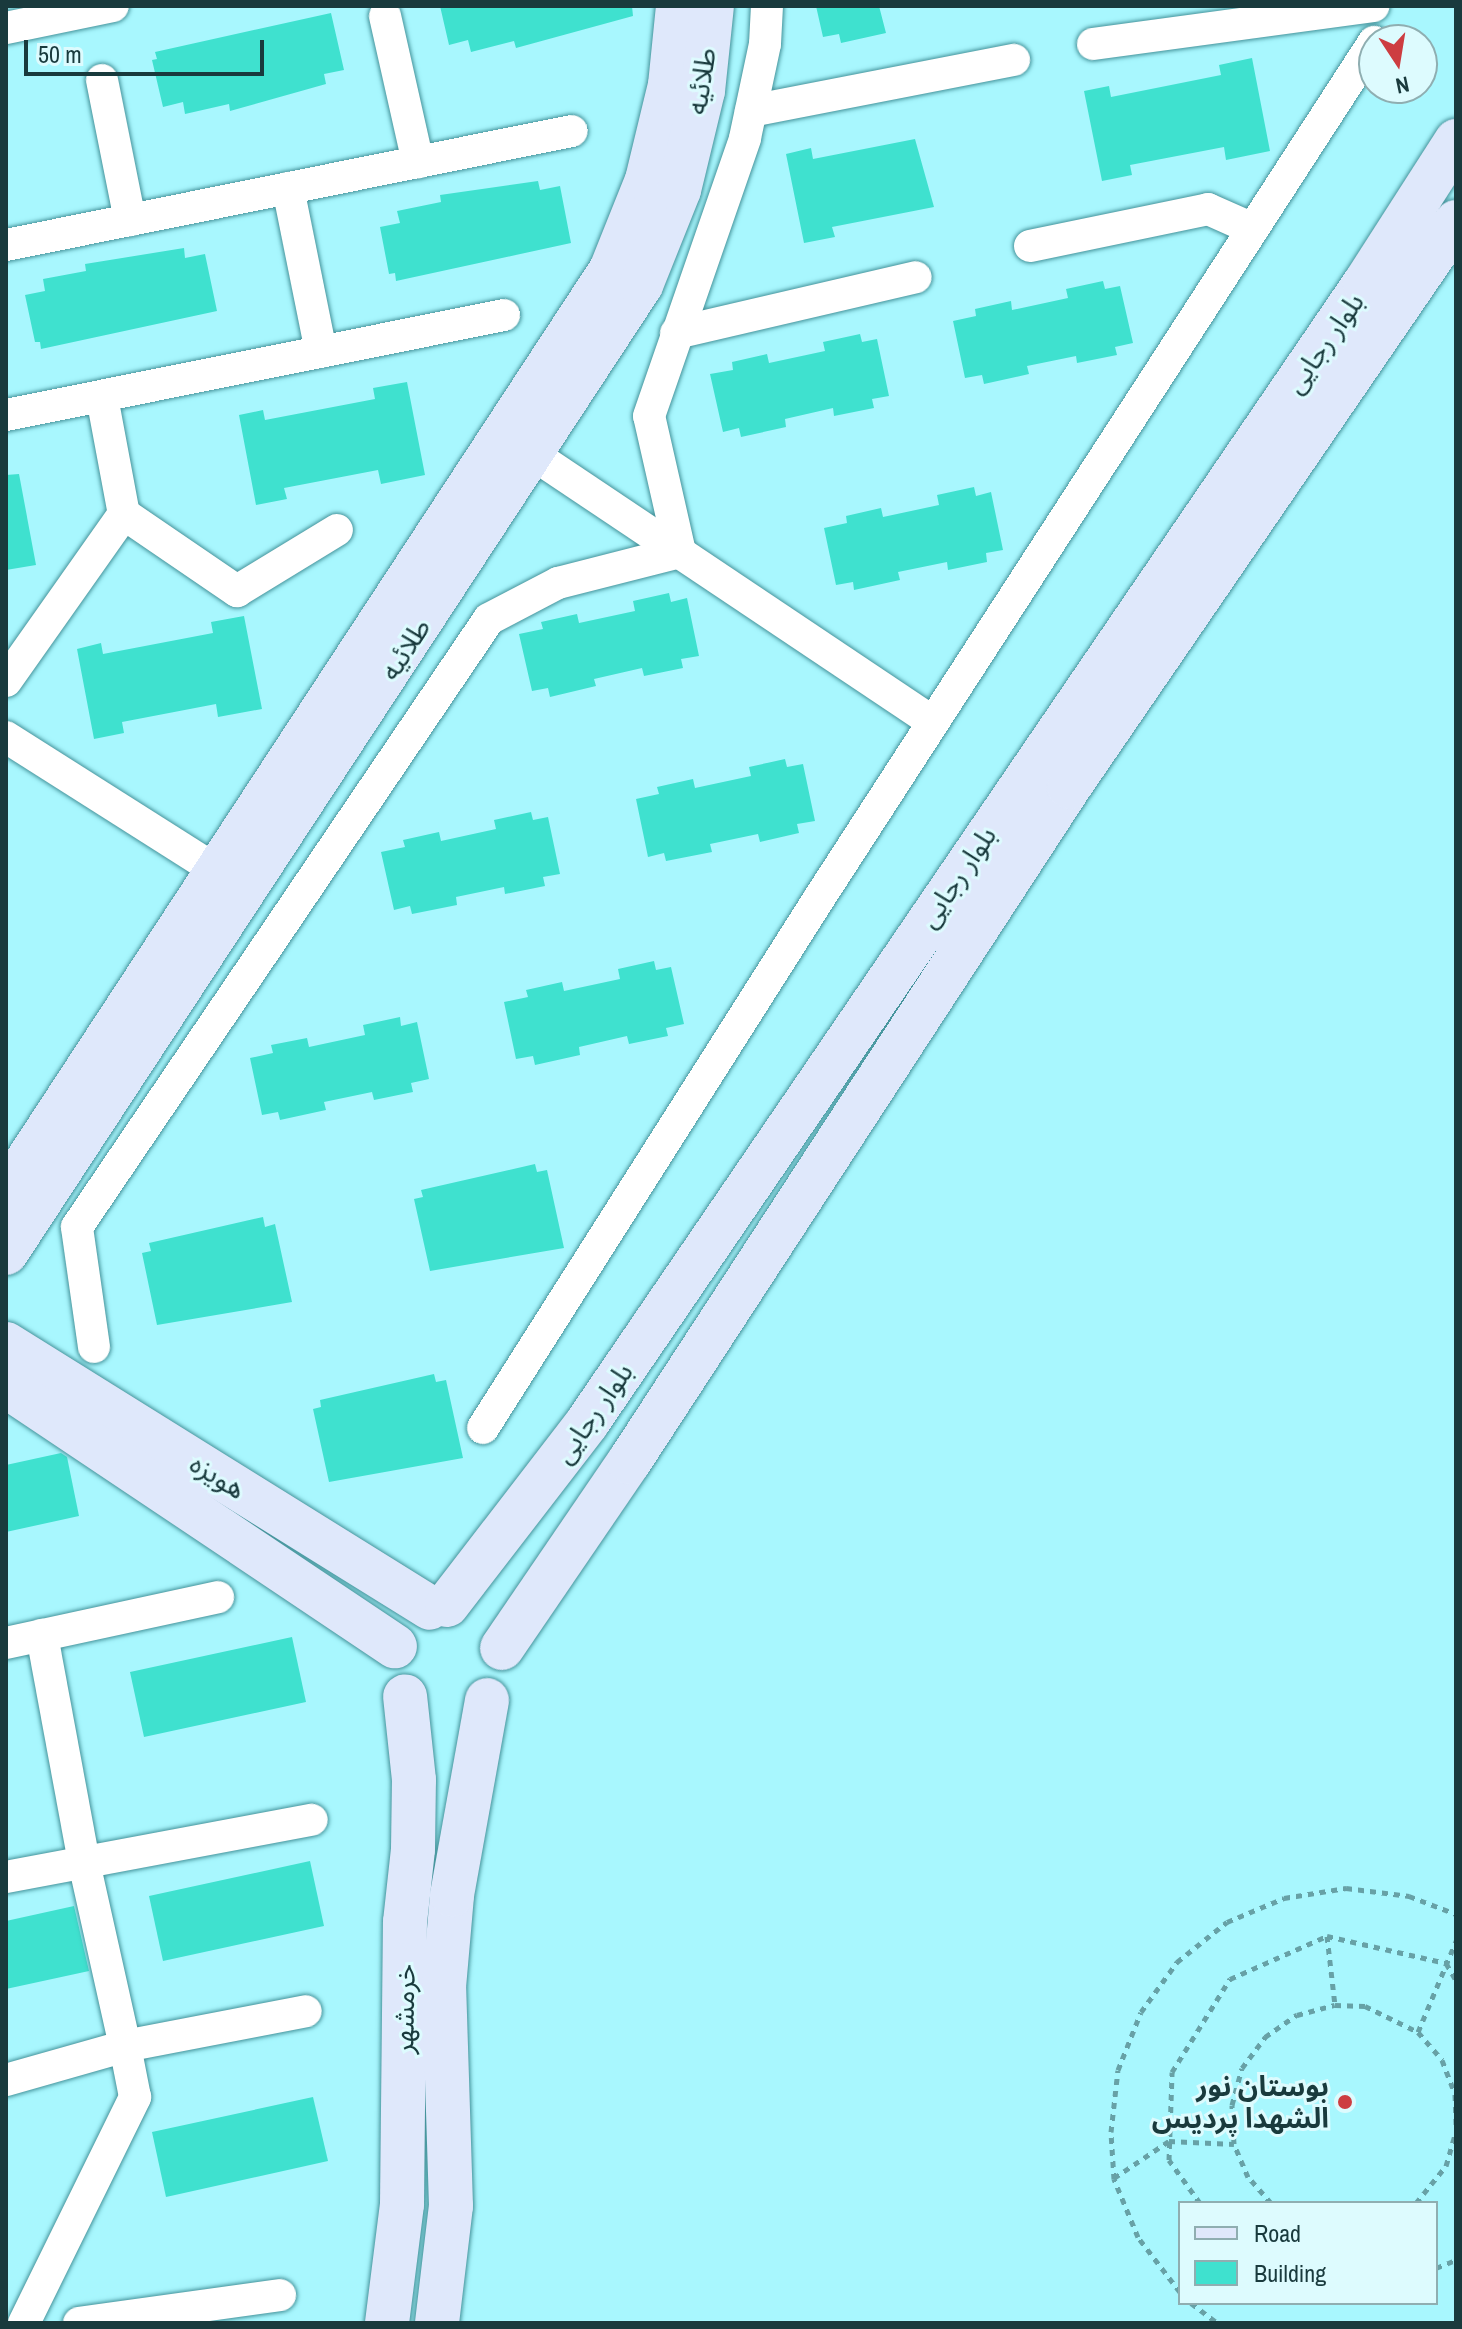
<!DOCTYPE html>
<html>
<head>
<meta charset="utf-8">
<style>
	body { margin:0 }
	#map { position:relative; width:1462px; height:2329px; overflow:hidden; background:#a8f7fe; font-family:"Archivo Narrow","Noto Sans Arabic",sans-serif }
	div>[style] { position:absolute }
	[style*='--x'] { left:calc(var(--x)*1px); top:calc(var(--y)*1px); width:calc(var(--w)*1px); rotate:calc(var(--a)*1deg) }
	.building>* { inset:0; background:#3fe1cf }
	.path>* { height:5px; margin-top:-2.5px; transform-origin:0; background:repeating-linear-gradient(90deg,#67a1a6 0 6px,transparent 0 12px) }
	.roads { filter:drop-shadow(0 0 2px #45939b) drop-shadow(0 0 2px #45939b) }
	.street>* { height:32px; margin:-16px; padding:0 16px; transform-origin:16px; border-radius:16px; background:#fff }
	.secondary>* { height:44px; margin:-22px; padding:0 22px; transform-origin:22px; border-radius:22px; background:#dfe8fb }
	.dots>* { width:22px; height:22px; translate:-50% -50%; box-sizing:border-box; border:4px solid #ddfbfe; border-radius:50% }
	span { translate:-50% -50%; white-space:nowrap; text-align:center; line-height:1.15; -webkit-text-stroke:6px #ddfbfe; paint-order:stroke }
	.street-label { font-size:28px; color:#193a3d }
	.poi-label { font-size:28px; color:#193a3d; font-weight:700 }
	.right { translate:-100% -50%; text-align:right }
	.frame { position:absolute; inset:0; border:8px solid #193a3d; pointer-events:none }
	.legend { position:absolute; left:1178px; top:2201px; width:260px; height:104px; box-sizing:border-box; background:#ddfbfe; border:2px solid #8faeb1; margin:0; padding:10px 14px; list-style:none; font-size:24px; color:#193a3d }
	.legend li { display:flex; align-items:center; gap:16px; height:40px }
	.legend b { width:40px; border:2px solid #8faeb1 }
	.north { position:absolute; left:1358px; top:24px; width:80px; height:80px; box-sizing:border-box; background:#ddfbfe; border:2px solid #8faeb1; border-radius:50%; rotate:168deg; font-size:22px; font-weight:700; line-height:32px; text-align:center; color:#193a3d }
	.north::after { content:''; display:block; margin:auto; width:28px; height:36px; background:#cd3d41; clip-path:polygon(50% 0,100% 100%,50% 72%,0 100%) }
	.scale { position:absolute; left:24px; top:40px; width:240px; height:36px; box-sizing:border-box; border:4px solid #193a3d; border-top:0; padding-left:10px; font-size:24px; line-height:28px; white-space:nowrap; color:#193a3d; -webkit-text-stroke:6px #ddfbfe; paint-order:stroke }
</style>
</head>
<body>
<div id="map">
	<div class="building">
		<div style="clip-path:polygon(440px 6px,632px 6px,633px 16px,516px 48px,514px 41px,471px 52px,468px 40px,449px 45px)"></div>
		<div style="clip-path:polygon(816px 6px,879px 6px,886px 33px,841px 43px,839px 34px,823px 37px)"></div>
		<div style="clip-path:polygon(331px 13px,344px 70px,324px 74px,326px 84px,230px 111px,229px 104px,185px 114px,183px 102px,163px 107px,152px 60px,157px 59px,155px 52px)"></div>
		<div style="clip-path:polygon(1252px 58px,1270px 151px,1226px 160px,1224px 147px,1130px 165px,1132px 175px,1102px 181px,1084px 91px,1109px 86px,1111px 97px,1221px 75px,1219px 65px)"></div>
		<div style="clip-path:polygon(915px 139px,934px 207px,832px 227px,835px 237px,804px 243px,786px 154px,811px 148px,813px 159px)"></div>
		<div style="clip-path:polygon(538px 181px,540px 190px,560px 186px,571px 243px,396px 281px,395px 273px,389px 274px,380px 227px,400px 223px,397px 211px,441px 202px,440px 195px)"></div>
		<div style="clip-path:polygon(184px 248px,185px 258px,205px 254px,217px 311px,41px 349px,40px 342px,35px 342px,25px 295px,45px 291px,43px 279px,86px 271px,85px 264px)"></div>
		<div style="clip-path:polygon(1103px 281px,1105px 289px,1120px 286px,1133px 343px,1115px 347px,1117px 355px,1077px 363px,1076px 356px,1027px 366px,1029px 374px,984px 384px,982px 375px,965px 378px,953px 321px,976px 316px,975px 309px,1011px 301px,1012px 310px,1068px 298px,1066px 289px)"></div>
		<div style="clip-path:polygon(860px 334px,862px 342px,877px 339px,889px 396px,872px 399px,874px 408px,834px 416px,833px 408px,785px 419px,786px 427px,741px 437px,739px 428px,723px 432px,710px 374px,733px 370px,732px 362px,767px 354px,769px 363px,825px 351px,823px 342px)"></div>
		<div style="clip-path:polygon(407px 382px,425px 475px,381px 484px,378px 470px,284px 488px,287px 499px,256px 505px,239px 415px,263px 410px,265px 420px,375px 399px,373px 388px)"></div>
		<div style="clip-path:polygon(19px 474px,36px 565px,6px 570px,6px 475px)"></div>
		<div style="clip-path:polygon(974px 487px,976px 496px,991px 492px,1003px 550px,986px 553px,987px 562px,948px 570px,947px 562px,898px 572px,900px 580px,854px 590px,853px 582px,836px 585px,824px 528px,847px 523px,846px 516px,881px 508px,883px 517px,939px 505px,937px 495px)"></div>
		<div style="clip-path:polygon(669px 593px,671px 602px,687px 598px,699px 656px,681px 659px,683px 668px,644px 676px,642px 668px,594px 679px,596px 686px,550px 697px,548px 688px,532px 691px,519px 634px,543px 629px,541px 622px,577px 614px,579px 623px,635px 611px,633px 601px)"></div>
		<div style="clip-path:polygon(244px 616px,262px 709px,218px 717px,216px 704px,122px 722px,124px 733px,94px 739px,77px 649px,101px 643px,103px 654px,213px 633px,211px 622px)"></div>
		<div style="clip-path:polygon(785px 759px,787px 767px,803px 764px,815px 821px,797px 824px,799px 833px,760px 842px,758px 834px,710px 844px,712px 852px,666px 861px,664px 853px,648px 857px,636px 799px,659px 794px,657px 787px,693px 779px,695px 788px,751px 776px,749px 767px)"></div>
		<div style="clip-path:polygon(531px 812px,533px 820px,548px 817px,560px 874px,543px 877px,545px 886px,505px 894px,504px 887px,456px 897px,457px 905px,412px 914px,410px 906px,394px 910px,381px 852px,405px 847px,403px 840px,439px 832px,441px 841px,496px 829px,494px 820px)"></div>
		<div style="clip-path:polygon(654px 961px,656px 970px,671px 967px,684px 1024px,666px 1028px,668px 1036px,629px 1044px,627px 1036px,579px 1047px,580px 1055px,535px 1065px,533px 1056px,516px 1059px,504px 1002px,528px 997px,526px 990px,562px 982px,564px 991px,620px 979px,618px 969px)"></div>
		<div style="clip-path:polygon(400px 1017px,401px 1026px,417px 1022px,429px 1079px,411px 1083px,413px 1092px,374px 1100px,372px 1092px,324px 1102px,326px 1110px,280px 1120px,278px 1112px,262px 1115px,250px 1058px,273px 1053px,271px 1045px,307px 1038px,309px 1047px,365px 1035px,363px 1025px)"></div>
		<div style="clip-path:polygon(535px 1164px,537px 1172px,547px 1170px,564px 1248px,430px 1271px,414px 1199px,423px 1197px,421px 1190px)"></div>
		<div style="clip-path:polygon(263px 1217px,265px 1227px,275px 1224px,292px 1302px,157px 1325px,142px 1253px,151px 1251px,149px 1243px)"></div>
		<div style="clip-path:polygon(434px 1374px,436px 1382px,446px 1380px,463px 1458px,329px 1482px,313px 1409px,321px 1407px,320px 1400px)"></div>
		<div style="clip-path:polygon(61px 1453px,67px 1457px,79px 1516px,6px 1532px,6px 1465px)"></div>
		<div style="clip-path:polygon(292px 1637px,306px 1702px,144px 1737px,130px 1672px)"></div>
		<div style="clip-path:polygon(310px 1861px,324px 1926px,163px 1961px,149px 1896px)"></div>
		<div style="clip-path:polygon(74px 1906px,89px 1971px,6px 1989px,6px 1921px)"></div>
		<div style="clip-path:polygon(313px 2097px,328px 2161px,166px 2197px,152px 2132px)"></div>
	</div>
	<div class="path">
		<div style="--x:1327;--y:1936;--w:69;--a:83.4"></div>
		<div style="--x:1418;--y:2032;--w:99;--a:-67.3"></div>
		<div style="--x:1114;--y:2178;--w:66;--a:-33.9"></div>
		<div style="--x:1169;--y:2141;--w:65;--a:2.6"></div>
		<div style="--x:1200;--y:2203;--w:53;--a:-125.8"></div>
		<div style="--x:1169;--y:2160;--w:88;--a:-88"></div>
		<div style="--x:1172;--y:2072;--w:110;--a:-58.1"></div>
		<div style="--x:1230;--y:1979;--w:106;--a:-23.9"></div>
		<div style="--x:1327;--y:1936;--w:122;--a:12.8"></div>
		<div style="--x:1446;--y:1963;--w:20;--a:60"></div>
		<div style="--x:1271;--y:2203;--w:35;--a:-131"></div>
		<div style="--x:1248;--y:2177;--w:36;--a:-113"></div>
		<div style="--x:1234;--y:2144;--w:39;--a:-93"></div>
		<div style="--x:1232;--y:2105;--w:38;--a:-75"></div>
		<div style="--x:1242;--y:2068;--w:39;--a:-53"></div>
		<div style="--x:1265;--y:2037;--w:39;--a:-35"></div>
		<div style="--x:1297;--y:2015;--w:39;--a:-15"></div>
		<div style="--x:1335;--y:2005;--w:30;--a:2"></div>
		<div style="--x:1365;--y:2006;--w:59;--a:26.1"></div>
		<div style="--x:1418;--y:2032;--w:37;--a:49"></div>
		<div style="--x:1442;--y:2060;--w:36;--a:69"></div>
		<div style="--x:1455;--y:2094;--w:31;--a:88"></div>
		<div style="--x:1416;--y:2203;--w:48;--a:-51"></div>
		<div style="--x:1446;--y:2166;--w:36;--a:-74"></div>
		<div style="--x:1436;--y:2268;--w:22;--a:-22"></div>
		<div style="--x:1180;--y:2292;--w:69;--a:-127.4"></div>
		<div style="--x:1138;--y:2237;--w:63;--a:-112.5"></div>
		<div style="--x:1114;--y:2179;--w:47;--a:-93.7"></div>
		<div style="--x:1111;--y:2132;--w:62;--a:-83.6"></div>
		<div style="--x:1118;--y:2070;--w:62;--a:-68.4"></div>
		<div style="--x:1141;--y:2012;--w:62;--a:-54.2"></div>
		<div style="--x:1177;--y:1962;--w:64;--a:-38.7"></div>
		<div style="--x:1227;--y:1922;--w:62;--a:-22.8"></div>
		<div style="--x:1284;--y:1898;--w:63;--a:-9.2"></div>
		<div style="--x:1346;--y:1888;--w:64;--a:7.2"></div>
		<div style="--x:1409;--y:1896;--w:50;--a:21"></div>
		<div style="--x:1191;--y:2303;--w:34;--a:37"></div>
	</div>
	<div class="roads">
		<div class="street">
			<div style="--x:385;--y:16;--w:150;--a:77.3"></div>
			<div style="--x:6;--y:28;--w:109;--a:-11.6"></div>
			<div style="--x:1093;--y:44;--w:283;--a:-7.7"></div>
			<div style="--x:102;--y:80;--w:143;--a:78.7"></div>
			<div style="--x:751;--y:111;--w:268;--a:-11"></div>
			<div style="--x:288;--y:188;--w:167;--a:78.6"></div>
			<div style="--x:6;--y:245;--w:577;--a:-11.39"></div>
			<div style="--x:1030;--y:246;--w:182;--a:-11.7"></div>
			<div style="--x:1208;--y:209;--w:49;--a:24"></div>
			<div style="--x:676;--y:333;--w:246;--a:-13.1"></div>
			<div style="--x:102;--y:397;--w:119;--a:79.4"></div>
			<div style="--x:6;--y:415;--w:508;--a:-11.35"></div>
			<div style="--x:534;--y:455;--w:480;--a:33.8"></div>
			<div style="--x:6;--y:681;--w:204;--a:-54.8"></div>
			<div style="--x:124;--y:514;--w:137;--a:34.3"></div>
			<div style="--x:237;--y:591;--w:117;--a:-31.4"></div>
			<div style="--x:6;--y:737;--w:252;--a:32.4"></div>
			<div style="--x:94;--y:1347;--w:121;--a:-98.1"></div>
			<div style="--x:77;--y:1227;--w:734;--a:-55.88"></div>
			<div style="--x:489;--y:619;--w:78;--a:-27.6"></div>
			<div style="--x:558;--y:583;--w:126;--a:-14.3"></div>
			<div style="--x:680;--y:552;--w:139;--a:-102.8"></div>
			<div style="--x:649;--y:416;--w:294;--a:-70.9"></div>
			<div style="--x:745;--y:138;--w:96;--a:-78"></div>
			<div style="--x:765;--y:44;--w:38;--a:-87"></div>
			<div style="--x:483;--y:1428;--w:629;--a:-57.6"></div>
			<div style="--x:820;--y:897;--w:1019;--a:-57.06"></div>
			<div style="--x:6;--y:1643;--w:217;--a:-12.2"></div>
			<div style="--x:6;--y:1877;--w:311;--a:-10.6"></div>
			<div style="--x:6;--y:2080;--w:124;--a:-15.9"></div>
			<div style="--x:125;--y:2046;--w:189;--a:-102.6"></div>
			<div style="--x:84;--y:1862;--w:231;--a:-100.5"></div>
			<div style="--x:24;--y:2323;--w:252;--a:-63.8"></div>
			<div style="--x:135;--y:2097;--w:52;--a:-101.1"></div>
			<div style="--x:125;--y:2046;--w:184;--a:-10.9"></div>
			<div style="--x:79;--y:2323;--w:203;--a:-7.9"></div>
		</div>
		<div class="secondary">
			<div style="--x:6;--y:1193;--w:1104;--a:-56.76"></div>
			<div style="--x:611;--y:270;--w:97;--a:-68.2"></div>
			<div style="--x:647;--y:180;--w:98;--a:-76.4"></div>
			<div style="--x:670;--y:85;--w:79;--a:-84.2"></div>
			<div style="--x:6;--y:1253;--w:1158;--a:-56.74"></div>
			<div style="--x:641;--y:285;--w:102;--a:-68.2"></div>
			<div style="--x:679;--y:190;--w:102;--a:-76.4"></div>
			<div style="--x:703;--y:91;--w:85;--a:-84"></div>
			<div style="--x:6;--y:1344;--w:499;--a:31.9"></div>
			<div style="--x:6;--y:1386;--w:468;--a:33.8"></div>
			<div style="--x:447;--y:1605;--w:230;--a:-52.4"></div>
			<div style="--x:587;--y:1423;--w:1380;--a:-55.69"></div>
			<div style="--x:1365;--y:283;--w:169;--a:-57.3"></div>
			<div style="--x:502;--y:1648;--w:225;--a:-55.7"></div>
			<div style="--x:629;--y:1462;--w:806;--a:-56.9"></div>
			<div style="--x:1069;--y:787;--w:685;--a:-55.59"></div>
			<div style="--x:387;--y:2323;--w:120;--a:-82.8"></div>
			<div style="--x:402;--y:2204;--w:282;--a:-89.4"></div>
			<div style="--x:405;--y:1922;--w:73;--a:-83.7"></div>
			<div style="--x:413;--y:1849;--w:69;--a:-89.2"></div>
			<div style="--x:414;--y:1780;--w:84;--a:-96.1"></div>
			<div style="--x:437;--y:2323;--w:118;--a:-83.2"></div>
			<div style="--x:451;--y:2206;--w:219;--a:-91.8"></div>
			<div style="--x:444;--y:1987;--w:92;--a:-85"></div>
			<div style="--x:452;--y:1895;--w:198;--a:-79.8"></div>
		</div>
	</div>
	<div class="dots">
		<div style="left:1345px;top:2102px;background:#cd3d41"></div>
	</div>
	<div class="street-label">
		<span style="left:701px;top:81px;rotate:-81deg">طلائیه</span>
		<span style="left:1324px;top:343px;rotate:-55deg">بلوار رجایی</span>
		<span style="left:405px;top:649px;rotate:-57deg">طلائیه</span>
		<span style="left:957px;top:877px;rotate:-56deg">بلوار رجایی</span>
		<span style="left:593px;top:1413px;rotate:-55deg">بلوار رجایی</span>
		<span style="left:218px;top:1476px;rotate:32deg">هویزه</span>
		<span style="left:404px;top:2009px;rotate:-89deg">خرمشهر</span>
	</div>
	<div class="poi-label">
		<span class="right" style="left:1329px;top:2102px">بوستان نور<br>الشهدا پردیس</span>
	</div>
	<div class="frame"></div>
	<ul class="legend">
	<li><b style="height:10px;background:#dfe8fb"></b>Road</li>
	<li><b style="height:22px;background:#3fe1cf"></b>Building</li>
	</ul>
	<div class="north">N</div>
	<div class="scale">50 m</div>
</div>
</body>
</html>
